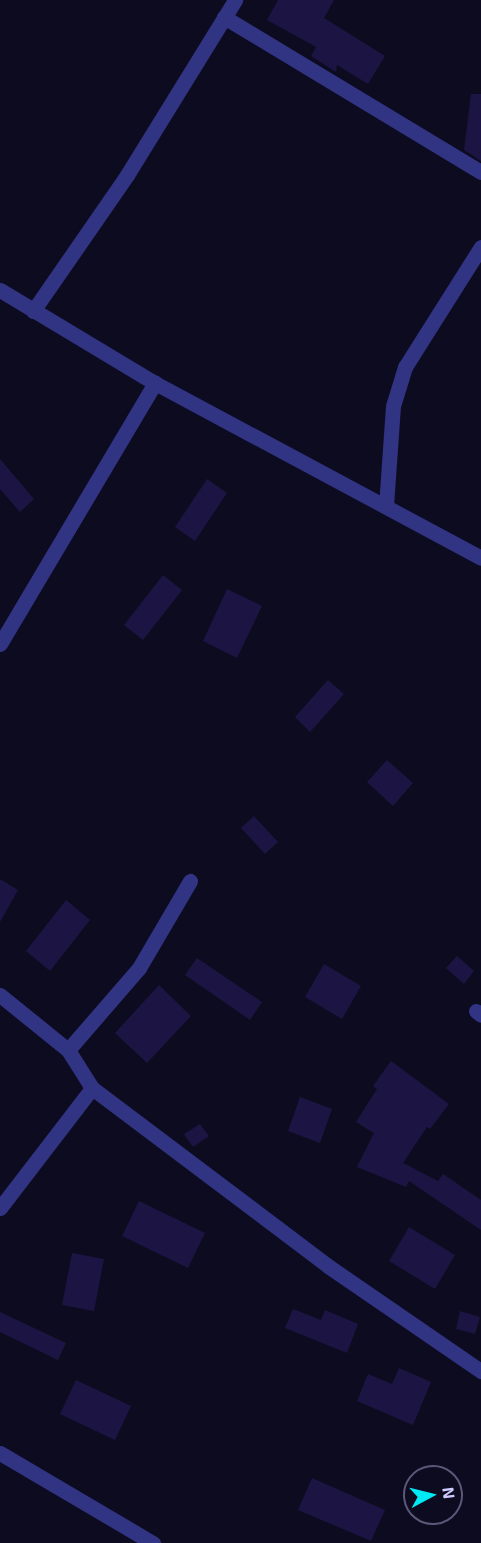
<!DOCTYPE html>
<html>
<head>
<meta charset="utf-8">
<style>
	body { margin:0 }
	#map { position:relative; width:481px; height:1543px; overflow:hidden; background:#0d0b20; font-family:"Exo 2",sans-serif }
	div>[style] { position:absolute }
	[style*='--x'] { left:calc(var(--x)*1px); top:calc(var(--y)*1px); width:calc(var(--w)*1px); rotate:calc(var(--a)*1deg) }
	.building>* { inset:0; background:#1c1543 }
	.minor>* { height:15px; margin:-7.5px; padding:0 7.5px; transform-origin:7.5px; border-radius:7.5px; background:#313383 }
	span { translate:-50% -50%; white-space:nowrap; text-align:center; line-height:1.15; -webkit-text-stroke:5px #0d0b20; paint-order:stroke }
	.north { position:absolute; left:403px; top:1465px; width:60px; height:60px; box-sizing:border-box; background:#0d0b20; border:2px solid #5a5779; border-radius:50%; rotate:83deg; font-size:16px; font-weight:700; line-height:24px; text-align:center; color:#cdcaff }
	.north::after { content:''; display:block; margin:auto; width:21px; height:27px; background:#00eaf5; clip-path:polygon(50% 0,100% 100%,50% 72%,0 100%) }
</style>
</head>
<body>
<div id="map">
	<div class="building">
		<div style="clip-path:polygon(278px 0,334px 0,324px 18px,385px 56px,368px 84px,337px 65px,336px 72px,311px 56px,316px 47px,267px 20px)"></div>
		<div style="clip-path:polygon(471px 94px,481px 94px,481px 161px,464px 150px)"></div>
		<div style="clip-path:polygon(0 459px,34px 499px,20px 512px,0 489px)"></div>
		<div style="clip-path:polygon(207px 479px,227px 493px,195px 541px,175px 527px)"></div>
		<div style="clip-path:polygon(163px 575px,182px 590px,143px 640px,124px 625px)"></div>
		<div style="clip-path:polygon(227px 589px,262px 606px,237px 658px,203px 641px)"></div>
		<div style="clip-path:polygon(328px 680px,344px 694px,310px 732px,295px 717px)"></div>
		<div style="clip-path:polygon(387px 760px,413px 783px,393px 806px,367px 782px)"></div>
		<div style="clip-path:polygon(254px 816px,278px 842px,265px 854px,241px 828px)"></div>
		<div style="clip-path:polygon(0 879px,18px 890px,0 922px)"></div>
		<div style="clip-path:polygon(66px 900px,90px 920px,50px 971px,26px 951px)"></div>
		<div style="clip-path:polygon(457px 956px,474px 971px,464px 984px,446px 968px)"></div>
		<div style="clip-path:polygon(197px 958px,262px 1002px,250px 1020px,185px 975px)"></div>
		<div style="clip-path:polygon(324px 964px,361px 986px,342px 1019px,305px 997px)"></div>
		<div style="clip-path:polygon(159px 985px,191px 1016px,147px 1063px,115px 1033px)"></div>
		<div style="clip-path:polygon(391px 1061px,449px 1104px,430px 1129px,427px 1127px,403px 1163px,438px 1181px,443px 1174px,481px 1200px,481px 1230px,409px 1181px,406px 1187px,357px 1167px,374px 1133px,356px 1122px,377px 1089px,373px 1086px)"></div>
		<div style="clip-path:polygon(300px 1097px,332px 1109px,320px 1143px,288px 1131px)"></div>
		<div style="clip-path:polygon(200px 1124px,209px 1136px,193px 1147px,184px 1134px)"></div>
		<div style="clip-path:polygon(139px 1201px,205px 1233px,188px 1268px,122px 1236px)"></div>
		<div style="clip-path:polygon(409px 1227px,455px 1255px,435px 1289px,389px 1261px)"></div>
		<div style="clip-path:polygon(72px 1253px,104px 1259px,94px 1311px,62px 1305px)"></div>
		<div style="clip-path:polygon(293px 1309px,321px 1320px,325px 1310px,358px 1324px,347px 1353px,285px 1328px)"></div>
		<div style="clip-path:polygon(460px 1311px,480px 1317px,475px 1334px,456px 1329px)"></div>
		<div style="clip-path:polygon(0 1312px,66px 1343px,58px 1360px,0 1332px)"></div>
		<div style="clip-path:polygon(399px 1368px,431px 1382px,413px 1425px,357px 1401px,368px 1374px,392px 1384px)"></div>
		<div style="clip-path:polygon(76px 1380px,131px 1406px,115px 1440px,60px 1414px)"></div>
		<div style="clip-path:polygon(312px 1478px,385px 1510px,371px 1541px,298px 1510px)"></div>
	</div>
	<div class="minor">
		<div style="--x:224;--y:17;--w:300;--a:31.1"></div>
		<div style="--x:0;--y:290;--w:181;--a:31"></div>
		<div style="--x:155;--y:383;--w:370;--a:28.2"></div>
		<div style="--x:33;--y:311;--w:165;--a:-55.3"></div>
		<div style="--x:127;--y:175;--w:206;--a:-58.3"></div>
		<div style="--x:386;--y:506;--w:100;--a:-86"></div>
		<div style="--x:393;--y:406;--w:41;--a:-72.9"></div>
		<div style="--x:405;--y:367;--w:142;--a:-57.7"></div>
		<div style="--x:0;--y:644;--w:304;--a:-59.3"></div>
		<div style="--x:0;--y:995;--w:87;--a:39"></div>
		<div style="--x:68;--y:1050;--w:45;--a:57.7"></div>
		<div style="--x:92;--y:1088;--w:296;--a:37"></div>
		<div style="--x:328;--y:1266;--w:186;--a:34.5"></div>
		<div style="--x:476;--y:1011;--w:6;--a:39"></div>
		<div style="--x:68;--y:1050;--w:108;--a:-49.1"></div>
		<div style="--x:139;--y:968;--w:101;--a:-59.6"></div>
		<div style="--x:0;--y:1208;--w:151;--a:-52.5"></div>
		<div style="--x:0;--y:1453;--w:178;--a:30.5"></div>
	</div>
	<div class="north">N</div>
</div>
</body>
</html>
